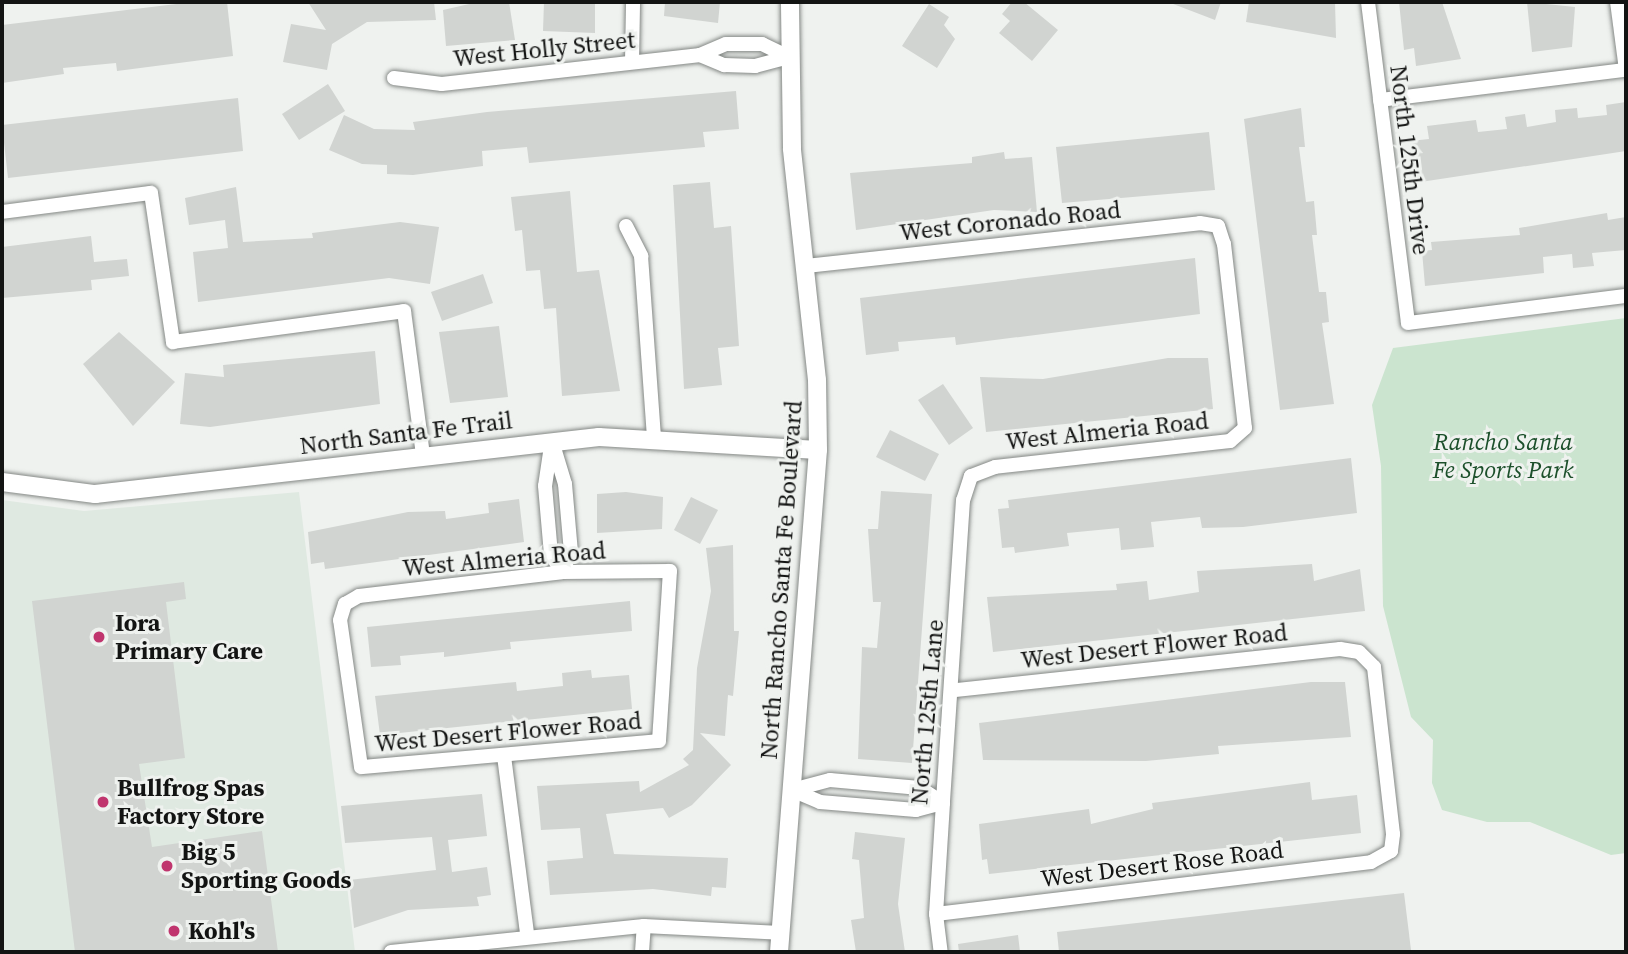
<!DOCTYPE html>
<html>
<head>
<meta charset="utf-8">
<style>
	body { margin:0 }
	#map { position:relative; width:1628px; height:954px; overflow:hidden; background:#eff2ef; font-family:"Source Serif 4",serif }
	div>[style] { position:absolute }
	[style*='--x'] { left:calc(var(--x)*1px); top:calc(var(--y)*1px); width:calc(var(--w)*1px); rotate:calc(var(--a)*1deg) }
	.built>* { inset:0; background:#dfe9e1 }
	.green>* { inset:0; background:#cbe4cf }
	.building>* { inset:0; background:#d1d4d1 }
	.roads { filter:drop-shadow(0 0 2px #848885) drop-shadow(0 0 2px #848885) }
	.minor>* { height:14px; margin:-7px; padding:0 7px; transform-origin:7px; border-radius:7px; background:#fff }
	.tertiary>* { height:18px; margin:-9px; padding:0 9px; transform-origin:9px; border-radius:9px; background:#fff }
	.dots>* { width:19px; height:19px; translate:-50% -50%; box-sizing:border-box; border:4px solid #eff2ef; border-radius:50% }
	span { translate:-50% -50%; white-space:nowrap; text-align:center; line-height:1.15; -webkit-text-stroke:6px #eff2ef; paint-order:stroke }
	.street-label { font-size:24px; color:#131413 }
	.park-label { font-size:24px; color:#1c502b; font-style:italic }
	.poi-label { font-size:24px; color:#131413; font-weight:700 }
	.left { translate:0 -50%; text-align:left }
	.frame { position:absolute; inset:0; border:4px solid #131413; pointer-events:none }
</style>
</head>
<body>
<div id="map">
	<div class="built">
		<div style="clip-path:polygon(299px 492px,355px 952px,2px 952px,2px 500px,84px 511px)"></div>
	</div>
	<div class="green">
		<div style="clip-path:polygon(1626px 318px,1626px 853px,1611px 855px,1530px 822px,1487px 822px,1442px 810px,1432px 783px,1433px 740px,1411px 717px,1383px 606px,1381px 466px,1372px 405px,1393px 348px)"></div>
	</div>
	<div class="building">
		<div style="clip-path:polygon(193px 2px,227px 2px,233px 56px,117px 71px,116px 63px,63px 68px,64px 74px,2px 83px,2px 25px)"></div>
		<div style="clip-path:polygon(308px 2px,434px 2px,436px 20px,367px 22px,332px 44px,327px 70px,283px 62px,291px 24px,326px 30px)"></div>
		<div style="clip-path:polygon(478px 2px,509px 2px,515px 40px,446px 46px,443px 10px)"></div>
		<div style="clip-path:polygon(544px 2px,595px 2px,595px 33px,543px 31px)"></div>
		<div style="clip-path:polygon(665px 2px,720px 2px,718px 23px,664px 16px)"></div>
		<div style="clip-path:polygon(1012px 2px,1024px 2px,1058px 30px,1032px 61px,999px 33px,1010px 21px,1002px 14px)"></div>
		<div style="clip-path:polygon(1168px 2px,1221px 2px,1215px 20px)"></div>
		<div style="clip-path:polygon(1249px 2px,1335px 2px,1336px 38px,1246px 22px)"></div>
		<div style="clip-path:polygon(1399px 2px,1442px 2px,1461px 59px,1416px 66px,1414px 48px,1404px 50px)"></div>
		<div style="clip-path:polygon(1527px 2px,1575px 7px,1572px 47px,1532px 52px)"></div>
		<div style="clip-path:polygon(929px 4px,949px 17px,944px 25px,955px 39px,937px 68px,902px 46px)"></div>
		<div style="clip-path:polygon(328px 84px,345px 111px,299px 140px,282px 114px)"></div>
		<div style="clip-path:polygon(736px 91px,739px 129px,703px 132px,705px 147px,529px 163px,527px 147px,482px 151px,483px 166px,413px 175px,387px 174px,387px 165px,362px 164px,329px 150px,344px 115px,374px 129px,415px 130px,413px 122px,487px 112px)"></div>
		<div style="clip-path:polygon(238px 98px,243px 151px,8px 178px,2px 125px)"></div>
		<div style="clip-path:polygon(1626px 102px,1626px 151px,1414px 183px,1410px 141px,1429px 139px,1427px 126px,1476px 120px,1478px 132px,1507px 129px,1505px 117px,1525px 114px,1527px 127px,1556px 122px,1555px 110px,1577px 108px,1578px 118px,1607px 115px,1606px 105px)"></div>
		<div style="clip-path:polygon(1301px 108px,1305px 147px,1299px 147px,1306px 202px,1314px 201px,1317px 235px,1312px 235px,1319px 292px,1326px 292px,1329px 322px,1322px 323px,1334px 404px,1280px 410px,1244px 119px)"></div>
		<div style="clip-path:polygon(1209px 132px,1215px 190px,1062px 203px,1056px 147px)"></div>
		<div style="clip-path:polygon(1004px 152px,1005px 159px,1032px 157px,1037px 212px,994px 210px,856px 230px,850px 173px,972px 163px,972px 157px)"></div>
		<div style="clip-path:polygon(710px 182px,714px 228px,731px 226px,739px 346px,718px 348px,722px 385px,684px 389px,673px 185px)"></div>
		<div style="clip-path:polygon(236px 187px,243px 242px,313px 238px,312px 233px,400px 222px,439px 227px,430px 284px,389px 278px,198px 302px,193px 252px,228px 248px,225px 220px,189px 225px,185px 198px)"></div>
		<div style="clip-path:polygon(570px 191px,577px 272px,599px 270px,620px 391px,562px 396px,556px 308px,544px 309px,540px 270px,526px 271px,522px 230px,515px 231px,511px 197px)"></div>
		<div style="clip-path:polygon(1607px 213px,1608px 220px,1626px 217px,1626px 250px,1592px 253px,1594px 266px,1573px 268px,1572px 254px,1543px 257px,1544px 273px,1425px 286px,1422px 251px,1432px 250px,1431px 242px,1520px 235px,1519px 228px)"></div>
		<div style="clip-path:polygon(91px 236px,94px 262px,127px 259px,129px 276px,91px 280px,92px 290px,2px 298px,2px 247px)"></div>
		<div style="clip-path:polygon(1195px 258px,1200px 314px,956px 345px,955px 337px,898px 342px,899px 351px,866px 355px,860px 298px)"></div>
		<div style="clip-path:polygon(483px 274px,493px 303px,442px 321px,431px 292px)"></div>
		<div style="clip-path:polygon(499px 326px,508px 397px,450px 403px,439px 332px)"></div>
		<div style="clip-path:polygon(119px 332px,175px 382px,133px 426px,83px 364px)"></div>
		<div style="clip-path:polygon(375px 351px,380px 404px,210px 427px,180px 424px,185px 373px,224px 377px,223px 365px)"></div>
		<div style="clip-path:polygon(1168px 358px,1208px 358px,1213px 409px,986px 432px,980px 377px,1043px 379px)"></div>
		<div style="clip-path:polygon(943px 384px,973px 428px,949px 445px,918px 400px)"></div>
		<div style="clip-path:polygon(890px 430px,939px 454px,925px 481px,876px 457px)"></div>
		<div style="clip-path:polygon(1351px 458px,1357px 513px,1243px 527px,1202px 528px,1200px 517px,1151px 522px,1154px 547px,1121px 550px,1119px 528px,1067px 533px,1069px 546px,1015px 553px,1014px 547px,1002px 548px,998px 509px,1009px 508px,1008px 500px)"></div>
		<div style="clip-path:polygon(881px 491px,932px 494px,912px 763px,858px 759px,862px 647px,877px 648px,881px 602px,873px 602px,868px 529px,878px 529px)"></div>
		<div style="clip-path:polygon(626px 492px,663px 497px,662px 529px,597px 533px,597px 494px)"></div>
		<div style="clip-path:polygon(691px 497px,718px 510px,700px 544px,674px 530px)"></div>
		<div style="clip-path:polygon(519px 499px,524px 542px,325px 569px,324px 562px,311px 564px,308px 532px,408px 512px,445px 511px,446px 519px,489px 513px,488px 503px)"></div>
		<div style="clip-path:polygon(733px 545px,734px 631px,739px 631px,733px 696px,728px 695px,725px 736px,700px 733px,731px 765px,692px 805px,669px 818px,663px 808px,606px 814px,614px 854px,728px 858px,726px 888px,712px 887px,711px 896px,653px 889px,550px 895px,547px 861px,583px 858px,580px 828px,541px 830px,537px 786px,639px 781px,640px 792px,689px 765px,683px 759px,693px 750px,697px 668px,711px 591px,706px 548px)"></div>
		<div style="clip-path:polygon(1312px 564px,1314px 581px,1360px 569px,1365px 611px,993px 652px,987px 597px,1117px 590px,1116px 584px,1147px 581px,1149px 600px,1199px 592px,1197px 571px)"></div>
		<div style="clip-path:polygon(184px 582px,186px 599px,166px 602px,185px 758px,139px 764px,152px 847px,262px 831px,278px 952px,75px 952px,32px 601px)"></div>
		<div style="clip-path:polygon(630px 601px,632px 631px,510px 642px,511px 649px,444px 657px,444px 652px,400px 656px,401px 665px,371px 667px,367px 627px)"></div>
		<div style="clip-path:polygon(591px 670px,592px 678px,629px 675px,632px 709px,380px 735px,375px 696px,516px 682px,517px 691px,563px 686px,562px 673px)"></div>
		<div style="clip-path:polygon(1311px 682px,1345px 682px,1351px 737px,1218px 746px,1219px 754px,1146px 761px,983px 760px,979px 723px)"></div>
		<div style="clip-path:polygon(1310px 782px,1312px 800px,1357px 795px,1361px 833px,989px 874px,987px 859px,982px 860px,979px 824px,1089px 809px,1091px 824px,1153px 809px,1152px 803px)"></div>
		<div style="clip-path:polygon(482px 794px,487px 836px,448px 840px,452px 872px,487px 867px,491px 895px,477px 897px,479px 906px,408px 910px,354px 928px,349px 880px,436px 870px,432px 837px,345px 843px,341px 806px)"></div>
		<div style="clip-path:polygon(855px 832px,905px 838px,898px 904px,905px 952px,856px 952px,851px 920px,864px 918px,859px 860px,852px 859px)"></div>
		<div style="clip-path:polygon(1404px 893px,1411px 950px,1059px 952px,1057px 932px)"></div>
		<div style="clip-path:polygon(1018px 935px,1020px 952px,959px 952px,958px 944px)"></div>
	</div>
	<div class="roads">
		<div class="minor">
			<div style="--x:1368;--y:2;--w:323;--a:82.9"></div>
			<div style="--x:1408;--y:323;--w:220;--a:-7.1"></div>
			<div style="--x:700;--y:55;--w:26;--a:23"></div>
			<div style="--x:724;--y:65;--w:31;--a:2"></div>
			<div style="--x:755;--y:66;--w:35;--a:-15"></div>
			<div style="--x:632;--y:62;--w:60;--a:-89"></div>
			<div style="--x:394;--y:78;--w:48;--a:7.1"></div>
			<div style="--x:442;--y:84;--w:260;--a:-6.4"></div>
			<div style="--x:700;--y:55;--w:28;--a:-23"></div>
			<div style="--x:726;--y:44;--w:36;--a:0"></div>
			<div style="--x:762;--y:44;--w:30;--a:26"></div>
			<div style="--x:1380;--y:100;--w:248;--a:-7"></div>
			<div style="--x:1626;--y:70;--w:69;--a:-97.5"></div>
			<div style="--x:2;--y:212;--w:150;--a:-7.3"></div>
			<div style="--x:151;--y:193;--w:151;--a:81.6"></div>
			<div style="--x:173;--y:342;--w:233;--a:-7.6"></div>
			<div style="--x:404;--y:311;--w:145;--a:82.5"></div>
			<div style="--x:626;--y:226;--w:34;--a:63"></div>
			<div style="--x:641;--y:256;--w:180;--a:85.9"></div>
			<div style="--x:806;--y:266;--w:396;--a:-6.2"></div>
			<div style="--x:1200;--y:223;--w:18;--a:9"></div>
			<div style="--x:1218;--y:226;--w:19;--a:72"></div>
			<div style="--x:1224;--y:244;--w:185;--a:83.5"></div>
			<div style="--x:1245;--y:428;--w:20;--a:139"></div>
			<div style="--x:1230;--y:441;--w:236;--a:173.7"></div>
			<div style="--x:995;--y:467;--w:26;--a:159"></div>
			<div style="--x:971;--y:476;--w:25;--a:108"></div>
			<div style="--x:963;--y:500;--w:304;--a:93.8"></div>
			<div style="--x:943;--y:803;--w:111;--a:93.6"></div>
			<div style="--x:936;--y:914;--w:38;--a:83"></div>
			<div style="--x:552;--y:441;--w:45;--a:73.2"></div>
			<div style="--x:565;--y:484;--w:68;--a:85"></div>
			<div style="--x:571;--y:552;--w:22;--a:114"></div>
			<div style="--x:551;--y:446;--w:40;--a:98.5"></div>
			<div style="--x:545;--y:486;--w:68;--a:85"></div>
			<div style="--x:551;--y:554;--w:21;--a:59"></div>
			<div style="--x:670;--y:571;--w:170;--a:93.7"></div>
			<div style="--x:659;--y:741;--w:299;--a:175"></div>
			<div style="--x:361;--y:767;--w:148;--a:-98.1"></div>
			<div style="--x:340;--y:620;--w:17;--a:-73"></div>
			<div style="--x:345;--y:604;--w:16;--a:-30"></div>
			<div style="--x:359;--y:596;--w:204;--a:-6.7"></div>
			<div style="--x:562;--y:572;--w:108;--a:-0.5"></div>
			<div style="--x:504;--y:756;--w:178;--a:82.6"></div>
			<div style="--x:792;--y:790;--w:39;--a:-15"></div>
			<div style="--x:830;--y:780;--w:90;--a:5.1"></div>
			<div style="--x:920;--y:788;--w:27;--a:33"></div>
			<div style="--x:792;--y:790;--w:30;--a:23"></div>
			<div style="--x:820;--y:802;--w:96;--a:4.8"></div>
			<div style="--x:916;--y:810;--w:28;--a:-15"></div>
			<div style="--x:936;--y:914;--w:438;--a:-6.8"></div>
			<div style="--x:1371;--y:862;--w:23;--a:-29"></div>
			<div style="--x:1391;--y:851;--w:17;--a:-83"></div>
			<div style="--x:1393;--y:834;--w:168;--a:-96.5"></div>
			<div style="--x:1374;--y:667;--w:21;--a:-135"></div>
			<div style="--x:1359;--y:652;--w:19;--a:-171"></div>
			<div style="--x:1340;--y:649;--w:387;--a:173.9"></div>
			<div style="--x:391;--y:952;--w:254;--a:-5.9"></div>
			<div style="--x:644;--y:926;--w:136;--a:2.9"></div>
			<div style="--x:642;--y:952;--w:26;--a:-86"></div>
		</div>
		<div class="tertiary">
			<div style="--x:2;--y:482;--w:94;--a:7.4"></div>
			<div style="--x:95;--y:494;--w:507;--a:-6.45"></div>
			<div style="--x:599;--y:437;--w:219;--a:3.4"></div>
			<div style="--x:779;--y:952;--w:504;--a:-85.56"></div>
			<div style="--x:818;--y:450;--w:70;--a:-90.8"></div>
			<div style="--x:817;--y:380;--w:233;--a:-96.2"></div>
			<div style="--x:792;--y:148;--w:146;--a:-90.8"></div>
		</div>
	</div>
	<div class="dots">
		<div style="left:99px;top:637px;background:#c0356e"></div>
		<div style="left:103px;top:802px;background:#c0356e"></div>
		<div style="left:167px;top:866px;background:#c0356e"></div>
		<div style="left:174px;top:931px;background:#c0356e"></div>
	</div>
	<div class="street-label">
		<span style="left:544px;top:49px;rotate:-6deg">West Holly Street</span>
		<span style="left:1410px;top:160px;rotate:83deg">North 125th Drive</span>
		<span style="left:1010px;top:221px;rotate:-6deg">West Coronado Road</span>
		<span style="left:1107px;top:431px;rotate:-6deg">West Almeria Road</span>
		<span style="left:406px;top:433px;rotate:-7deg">North Santa Fe Trail</span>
		<span style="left:504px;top:559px;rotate:-5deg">West Almeria Road</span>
		<span style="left:781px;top:580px;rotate:-86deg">North Rancho Santa Fe Boulevard</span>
		<span style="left:1154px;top:646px;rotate:-6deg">West Desert Flower Road</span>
		<span style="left:927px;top:712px;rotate:-85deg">North 125th Lane</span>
		<span style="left:508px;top:732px;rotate:-5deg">West Desert Flower Road</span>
		<span style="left:1162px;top:864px;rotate:-7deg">West Desert Rose Road</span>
	</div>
	<div class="park-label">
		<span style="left:1503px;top:456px">Rancho Santa<br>Fe Sports Park</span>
	</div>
	<div class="poi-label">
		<span class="left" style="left:115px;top:637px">Iora<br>Primary Care</span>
		<span class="left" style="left:117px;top:802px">Bullfrog Spas<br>Factory Store</span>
		<span class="left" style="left:181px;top:866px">Big 5<br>Sporting Goods</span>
		<span class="left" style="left:188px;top:931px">Kohl's</span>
	</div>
	<div class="frame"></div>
</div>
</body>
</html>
